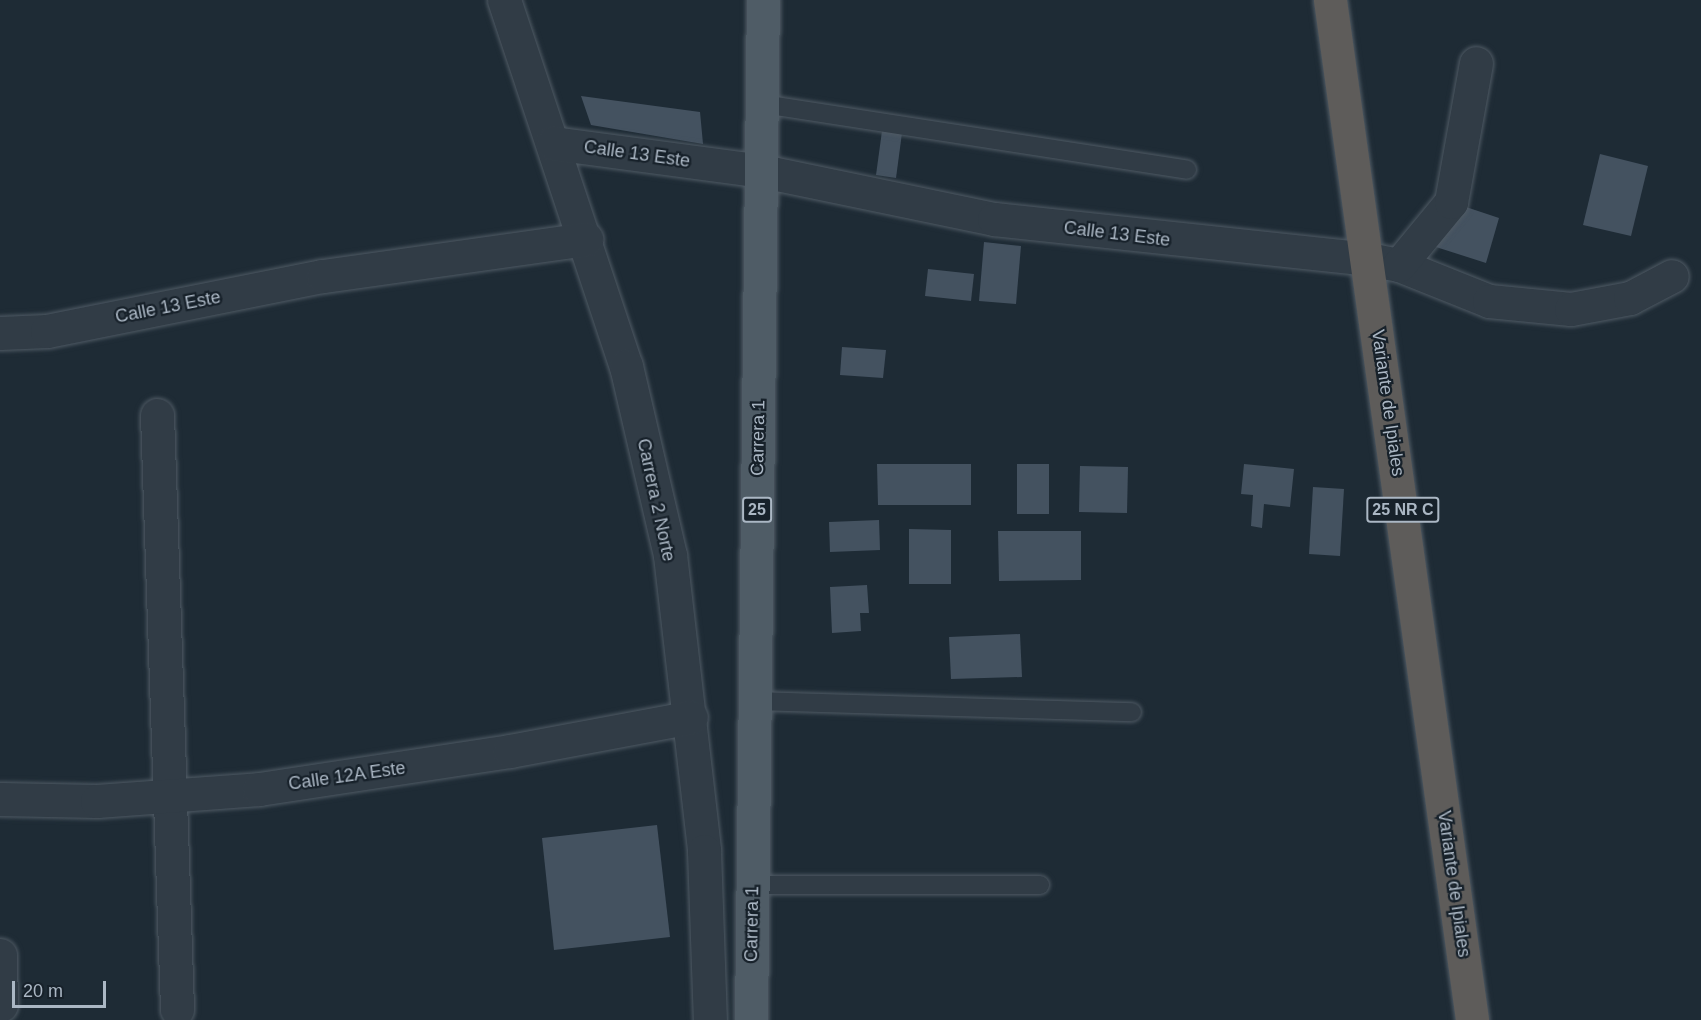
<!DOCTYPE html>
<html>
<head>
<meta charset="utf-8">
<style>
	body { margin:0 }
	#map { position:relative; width:1701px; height:1020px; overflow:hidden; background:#1e2b35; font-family:Helvetica,sans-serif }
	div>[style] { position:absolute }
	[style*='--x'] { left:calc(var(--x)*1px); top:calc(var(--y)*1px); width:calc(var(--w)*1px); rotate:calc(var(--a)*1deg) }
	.building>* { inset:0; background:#445260 }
	.roads { filter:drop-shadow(0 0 2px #4f5a64) drop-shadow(0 0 2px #4f5a64) }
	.service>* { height:18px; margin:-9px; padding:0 9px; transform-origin:9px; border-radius:9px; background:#313c46 }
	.minor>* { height:33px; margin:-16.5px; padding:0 16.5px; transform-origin:16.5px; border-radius:16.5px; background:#313c46 }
	.primary>* { height:33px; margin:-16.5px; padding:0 16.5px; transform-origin:16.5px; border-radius:16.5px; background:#4f5c66 }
	.trunk>* { height:33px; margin:-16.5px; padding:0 16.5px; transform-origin:16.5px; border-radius:16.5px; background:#5e5c5a }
	span { translate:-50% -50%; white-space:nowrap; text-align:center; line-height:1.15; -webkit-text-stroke:4.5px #17212a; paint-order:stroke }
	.shield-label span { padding:2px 4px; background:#17212a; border:2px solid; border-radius:4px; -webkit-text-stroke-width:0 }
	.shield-label { font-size:16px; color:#abb7c4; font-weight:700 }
	.street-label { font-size:18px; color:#abb7c4 }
	.scale { position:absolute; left:12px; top:981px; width:94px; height:27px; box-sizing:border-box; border:3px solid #abb7c4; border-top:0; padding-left:8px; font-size:18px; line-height:21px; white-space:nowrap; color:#abb7c4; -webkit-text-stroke:4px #17212a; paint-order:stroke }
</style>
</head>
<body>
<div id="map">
	<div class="building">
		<div style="clip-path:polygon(581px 96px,700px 112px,703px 144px,591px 125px)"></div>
		<div style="clip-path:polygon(882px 131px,902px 133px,896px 178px,876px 175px)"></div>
		<div style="clip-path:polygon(1600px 154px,1648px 166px,1631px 236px,1583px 225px)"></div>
		<div style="clip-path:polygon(1451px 202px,1499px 218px,1486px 263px,1436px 247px)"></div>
		<div style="clip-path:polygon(984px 242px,1021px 246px,1016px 304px,979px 301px)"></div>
		<div style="clip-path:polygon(928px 269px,974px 274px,971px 301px,925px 296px)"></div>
		<div style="clip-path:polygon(842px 347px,886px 350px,883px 378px,840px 375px)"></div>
		<div style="clip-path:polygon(877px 464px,971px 464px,971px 505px,878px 505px)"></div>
		<div style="clip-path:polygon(1017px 464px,1049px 464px,1049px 514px,1017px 514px)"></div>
		<div style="clip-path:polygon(1244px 464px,1294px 469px,1290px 507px,1264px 504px,1262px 528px,1251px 526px,1253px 495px,1241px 494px)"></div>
		<div style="clip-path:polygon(1080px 466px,1128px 467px,1127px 513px,1079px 512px)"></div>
		<div style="clip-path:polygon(1313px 487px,1344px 489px,1340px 556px,1309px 554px)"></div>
		<div style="clip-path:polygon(879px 520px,880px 550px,830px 552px,829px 522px)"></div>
		<div style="clip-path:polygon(909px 529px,951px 530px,951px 584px,909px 584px)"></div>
		<div style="clip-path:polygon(998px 531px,1081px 531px,1081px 580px,999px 581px)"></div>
		<div style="clip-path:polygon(867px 585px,869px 613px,860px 613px,861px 631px,832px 633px,830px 587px)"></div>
		<div style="clip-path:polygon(1020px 634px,1022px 677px,951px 679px,949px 637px)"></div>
		<div style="clip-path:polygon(657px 825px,670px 937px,554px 950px,542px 838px)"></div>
	</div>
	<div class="roads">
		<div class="service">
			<div style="--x:763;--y:104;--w:429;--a:8.8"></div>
			<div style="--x:755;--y:701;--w:377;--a:1.7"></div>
			<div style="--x:753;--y:885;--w:287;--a:0"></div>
		</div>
		<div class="minor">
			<div style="--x:504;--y:0;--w:386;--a:71.6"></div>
			<div style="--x:626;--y:366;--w:194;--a:76.9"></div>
			<div style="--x:670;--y:555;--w:298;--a:83.4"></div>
			<div style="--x:704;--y:851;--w:169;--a:88"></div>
			<div style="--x:553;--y:143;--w:211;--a:7.6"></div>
			<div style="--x:762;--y:171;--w:237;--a:11.7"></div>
			<div style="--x:994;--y:219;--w:376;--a:6.1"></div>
			<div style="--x:1368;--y:259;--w:32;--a:11"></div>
			<div style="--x:1399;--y:265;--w:97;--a:21.8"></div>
			<div style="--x:1489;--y:301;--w:82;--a:5.6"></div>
			<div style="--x:1571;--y:309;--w:60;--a:-10.6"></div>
			<div style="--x:1630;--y:298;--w:47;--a:-27.6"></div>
			<div style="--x:1399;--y:265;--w:82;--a:-50.5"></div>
			<div style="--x:1451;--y:202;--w:141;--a:-79.8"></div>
			<div style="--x:0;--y:333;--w:47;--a:-2.4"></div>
			<div style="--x:47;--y:331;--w:281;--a:-11.3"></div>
			<div style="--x:323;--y:276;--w:266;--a:-8"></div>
			<div style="--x:157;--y:415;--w:595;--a:88.07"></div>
			<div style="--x:0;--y:799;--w:97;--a:1.2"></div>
			<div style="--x:97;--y:801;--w:162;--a:-4.2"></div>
			<div style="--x:259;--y:789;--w:254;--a:-8.6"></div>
			<div style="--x:510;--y:751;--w:184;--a:-10.6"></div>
			<div style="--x:0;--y:955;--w:50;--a:88.9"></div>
		</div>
		<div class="primary">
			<div style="--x:751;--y:1020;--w:1020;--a:-89.33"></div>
		</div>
		<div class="trunk">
			<div style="--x:1330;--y:0;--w:1030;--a:82.07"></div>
		</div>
	</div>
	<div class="shield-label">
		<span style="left:757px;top:510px">25</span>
		<span style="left:1403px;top:510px">25 NR C</span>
	</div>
	<div class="street-label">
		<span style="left:637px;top:154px;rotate:8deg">Calle 13 Este</span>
		<span style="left:1117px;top:234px;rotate:7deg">Calle 13 Este</span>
		<span style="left:168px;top:307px;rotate:-11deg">Calle 13 Este</span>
		<span style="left:1388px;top:403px;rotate:82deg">Variante de Ipiales</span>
		<span style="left:758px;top:438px;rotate:-89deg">Carrera 1</span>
		<span style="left:656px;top:500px;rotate:78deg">Carrera 2 Norte</span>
		<span style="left:347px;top:776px;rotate:-8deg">Calle 12A Este</span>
		<span style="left:1454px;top:884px;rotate:82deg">Variante de Ipiales</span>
		<span style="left:752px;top:924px;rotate:-89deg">Carrera 1</span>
	</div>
	<div class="scale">20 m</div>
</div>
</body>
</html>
